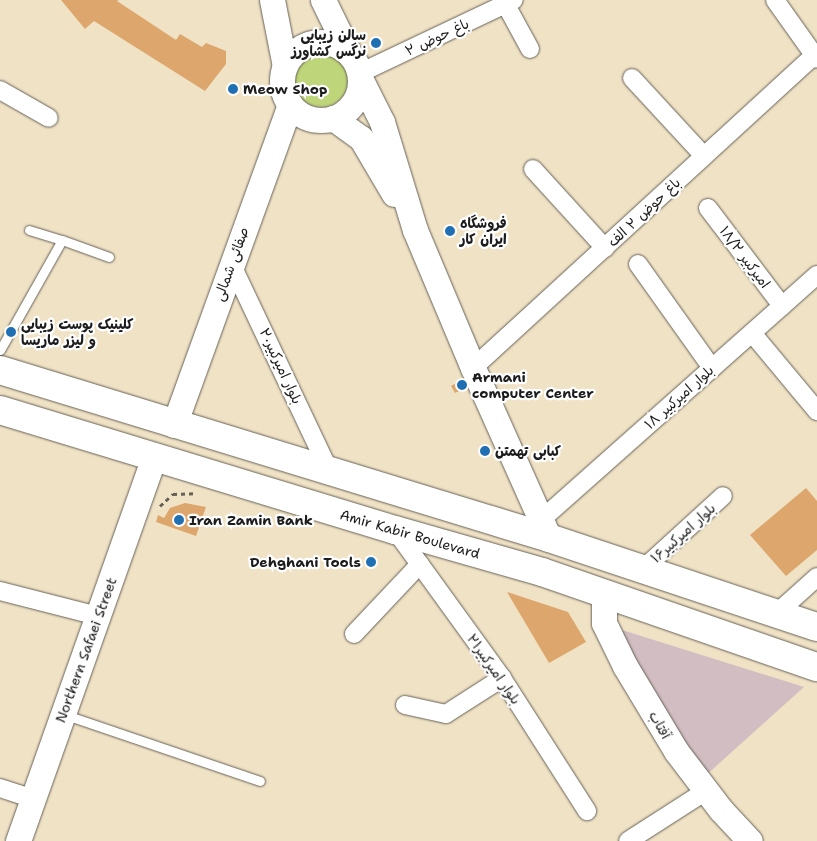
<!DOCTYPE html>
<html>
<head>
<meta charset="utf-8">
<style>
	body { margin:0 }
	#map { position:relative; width:817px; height:841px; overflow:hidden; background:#f0e2c5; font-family:"Shantell Sans","Playpen Sans Arabic",sans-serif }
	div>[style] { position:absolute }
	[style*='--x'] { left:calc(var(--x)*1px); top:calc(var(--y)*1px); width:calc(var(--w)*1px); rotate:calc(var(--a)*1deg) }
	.industrial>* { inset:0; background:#d2bec2 }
	.green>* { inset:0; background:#bfd579 }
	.round { border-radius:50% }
	.building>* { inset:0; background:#dca66c }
	.path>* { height:3px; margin-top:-1.5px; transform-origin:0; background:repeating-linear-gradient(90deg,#666157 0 4px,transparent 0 8px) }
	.roads { filter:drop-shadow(0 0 1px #666157) drop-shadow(0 0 1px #666157) }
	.lane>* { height:9px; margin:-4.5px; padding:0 4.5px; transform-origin:4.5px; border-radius:4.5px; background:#fff }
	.street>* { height:18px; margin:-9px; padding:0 9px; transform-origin:9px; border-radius:9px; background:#fff }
	.secondary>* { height:25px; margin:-12.5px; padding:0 12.5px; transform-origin:12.5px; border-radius:12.5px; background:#fff }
	.secondary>.ring { margin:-12.5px; padding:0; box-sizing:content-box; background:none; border:25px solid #fff; border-radius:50% }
	.primary>* { height:28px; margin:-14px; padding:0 14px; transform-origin:14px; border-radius:14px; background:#fff }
	.dots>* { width:14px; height:14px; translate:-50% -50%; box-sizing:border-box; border:2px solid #fff; border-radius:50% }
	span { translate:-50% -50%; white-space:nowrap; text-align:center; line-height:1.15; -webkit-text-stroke:4.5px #fff; paint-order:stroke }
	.poi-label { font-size:14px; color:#1c1c1c; font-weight:700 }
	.right { translate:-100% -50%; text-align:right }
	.left { translate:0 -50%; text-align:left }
	.street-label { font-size:14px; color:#1c1c1c }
</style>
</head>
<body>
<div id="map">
	<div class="industrial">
		<div style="clip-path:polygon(603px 624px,804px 687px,704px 777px)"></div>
	</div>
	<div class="green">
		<div class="round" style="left:294px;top:53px;width:54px;height:54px"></div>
	</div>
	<div class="building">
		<div style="clip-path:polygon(61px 0,119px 0,117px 1px,176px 40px,180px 34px,202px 47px,206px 43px,226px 51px,226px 64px,205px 91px,94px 21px,85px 29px)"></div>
		<div style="clip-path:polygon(469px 376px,474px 384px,455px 393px,451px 386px)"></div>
		<div style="clip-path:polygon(806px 488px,817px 501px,817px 550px,786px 576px,750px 535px)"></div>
		<div style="clip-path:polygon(185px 503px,206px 507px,196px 536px,156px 522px,158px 515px,164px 518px,170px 508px)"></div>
		<div style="clip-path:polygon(507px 592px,568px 612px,586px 642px,549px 663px)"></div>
	</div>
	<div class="path">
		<div style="--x:160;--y:506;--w:18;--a:-43"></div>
		<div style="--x:173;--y:494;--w:23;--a:-2"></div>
	</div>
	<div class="roads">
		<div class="lane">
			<div style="--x:29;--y:230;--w:34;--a:17"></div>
			<div style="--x:0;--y:350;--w:126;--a:-60.6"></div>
			<div style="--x:62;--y:240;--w:50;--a:19.9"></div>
			<div style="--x:63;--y:714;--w:208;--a:18.8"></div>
		</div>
		<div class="street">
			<div style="--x:775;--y:0;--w:72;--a:54.6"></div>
			<div style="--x:506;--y:5;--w:50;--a:61.4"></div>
			<div style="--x:360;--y:73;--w:170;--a:-25.4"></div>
			<div style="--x:632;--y:78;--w:106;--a:47.3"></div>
			<div style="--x:0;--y:90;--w:56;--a:29.7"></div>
			<div style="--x:533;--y:169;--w:107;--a:47.7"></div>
			<div style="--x:708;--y:208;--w:123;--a:52.9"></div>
			<div style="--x:231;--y:263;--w:229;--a:64.7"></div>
			<div style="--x:638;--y:264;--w:128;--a:54.6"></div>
			<div style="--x:752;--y:333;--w:102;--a:50.2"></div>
			<div style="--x:473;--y:368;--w:463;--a:-42.5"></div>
			<div style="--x:541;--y:520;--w:369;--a:-41.6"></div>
			<div style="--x:395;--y:530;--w:183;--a:54.1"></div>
			<div style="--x:502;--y:678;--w:158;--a:57.4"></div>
			<div style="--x:643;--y:569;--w:108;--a:-42.4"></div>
			<div style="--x:0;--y:591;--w:101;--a:14.3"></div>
			<div style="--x:777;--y:613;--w:54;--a:-42"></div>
			<div style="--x:354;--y:634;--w:96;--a:-46.7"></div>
			<div style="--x:405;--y:705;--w:42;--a:12.4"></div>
			<div style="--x:446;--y:714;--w:67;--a:-32.7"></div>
			<div style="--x:0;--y:788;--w:35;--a:18"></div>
			<div style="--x:628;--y:841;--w:93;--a:-32.7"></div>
		</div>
		<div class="secondary">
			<div style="--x:272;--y:0;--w:67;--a:78.9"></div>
			<div style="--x:323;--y:0;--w:59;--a:63.9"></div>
			<div class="ring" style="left:282px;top:42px;width:53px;height:53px"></div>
			<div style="--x:361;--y:80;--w:47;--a:63.4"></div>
			<div style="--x:382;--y:122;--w:113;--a:73"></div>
			<div style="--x:415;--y:230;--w:150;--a:67.2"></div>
			<div style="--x:473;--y:368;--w:186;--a:65.9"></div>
			<div style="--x:333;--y:118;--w:34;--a:36"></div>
			<div style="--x:361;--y:138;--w:65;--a:59.5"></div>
			<div style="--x:174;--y:425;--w:341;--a:-70.1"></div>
			<div style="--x:604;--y:593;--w:30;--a:90"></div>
			<div style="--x:604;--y:623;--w:48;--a:64"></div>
			<div style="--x:625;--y:666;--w:99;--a:59"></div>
			<div style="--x:676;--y:751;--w:74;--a:52.7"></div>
			<div style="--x:721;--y:810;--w:42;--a:46.9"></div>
			<div style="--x:18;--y:841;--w:406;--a:-70.5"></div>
		</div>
		<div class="primary">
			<div style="--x:0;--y:370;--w:574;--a:17.01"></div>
			<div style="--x:549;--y:538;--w:282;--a:18.4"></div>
			<div style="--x:0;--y:410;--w:413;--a:16.9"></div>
			<div style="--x:395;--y:530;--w:153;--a:15.9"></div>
			<div style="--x:542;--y:572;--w:291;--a:19.1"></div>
		</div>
	</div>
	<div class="dots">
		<div style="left:376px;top:43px;background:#1f6fb2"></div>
		<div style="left:233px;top:89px;background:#1f6fb2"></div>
		<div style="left:450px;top:231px;background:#1f6fb2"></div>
		<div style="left:11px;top:332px;background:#1f6fb2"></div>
		<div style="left:462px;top:385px;background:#1f6fb2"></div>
		<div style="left:485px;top:451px;background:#1f6fb2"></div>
		<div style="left:179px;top:520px;background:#1f6fb2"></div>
		<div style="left:371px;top:562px;background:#1f6fb2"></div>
	</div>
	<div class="poi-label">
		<span class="right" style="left:366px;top:43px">سالن زیبایی<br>نرگس کشاورز</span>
		<span class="left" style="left:243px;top:89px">Meow Shop</span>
		<span class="left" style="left:460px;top:231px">فروشگاه<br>ایران کار</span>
		<span class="left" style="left:21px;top:332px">کلینیک پوست زیبایی<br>و لیزر ماریسا</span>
		<span class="left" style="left:472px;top:385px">Armani<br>computer Center</span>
		<span class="left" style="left:495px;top:451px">کبابی تهمتن</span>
		<span class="left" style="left:189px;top:520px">Iran Zamin Bank</span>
		<span class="right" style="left:361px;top:562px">Dehghani Tools</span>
	</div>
	<div class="street-label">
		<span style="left:437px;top:37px;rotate:-25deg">۲ باغ حوض</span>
		<span style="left:644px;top:212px;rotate:-43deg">باغ حوض ۲ الف</span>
		<span style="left:745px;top:257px;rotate:53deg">۱۸/۲ امیرکبیر</span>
		<span style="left:231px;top:264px;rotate:-70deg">صفائی شمالی</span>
		<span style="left:281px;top:366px;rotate:65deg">بلوار امیرکبیر۲۰</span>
		<span style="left:679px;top:397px;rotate:-42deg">۱۸ بلوار امیرکبیر</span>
		<span style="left:683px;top:533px;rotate:-42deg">بلوار امیرکبیر۱۶</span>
		<span style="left:410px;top:534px;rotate:16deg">Amir Kabir Boulevard</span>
		<span style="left:86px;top:650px;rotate:-70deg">Northern Safaei Street</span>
		<span style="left:494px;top:669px;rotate:55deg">بلوار امیرکبیر۲۱</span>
		<span style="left:660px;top:725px;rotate:60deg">آفتاب</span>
	</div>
</div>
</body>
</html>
